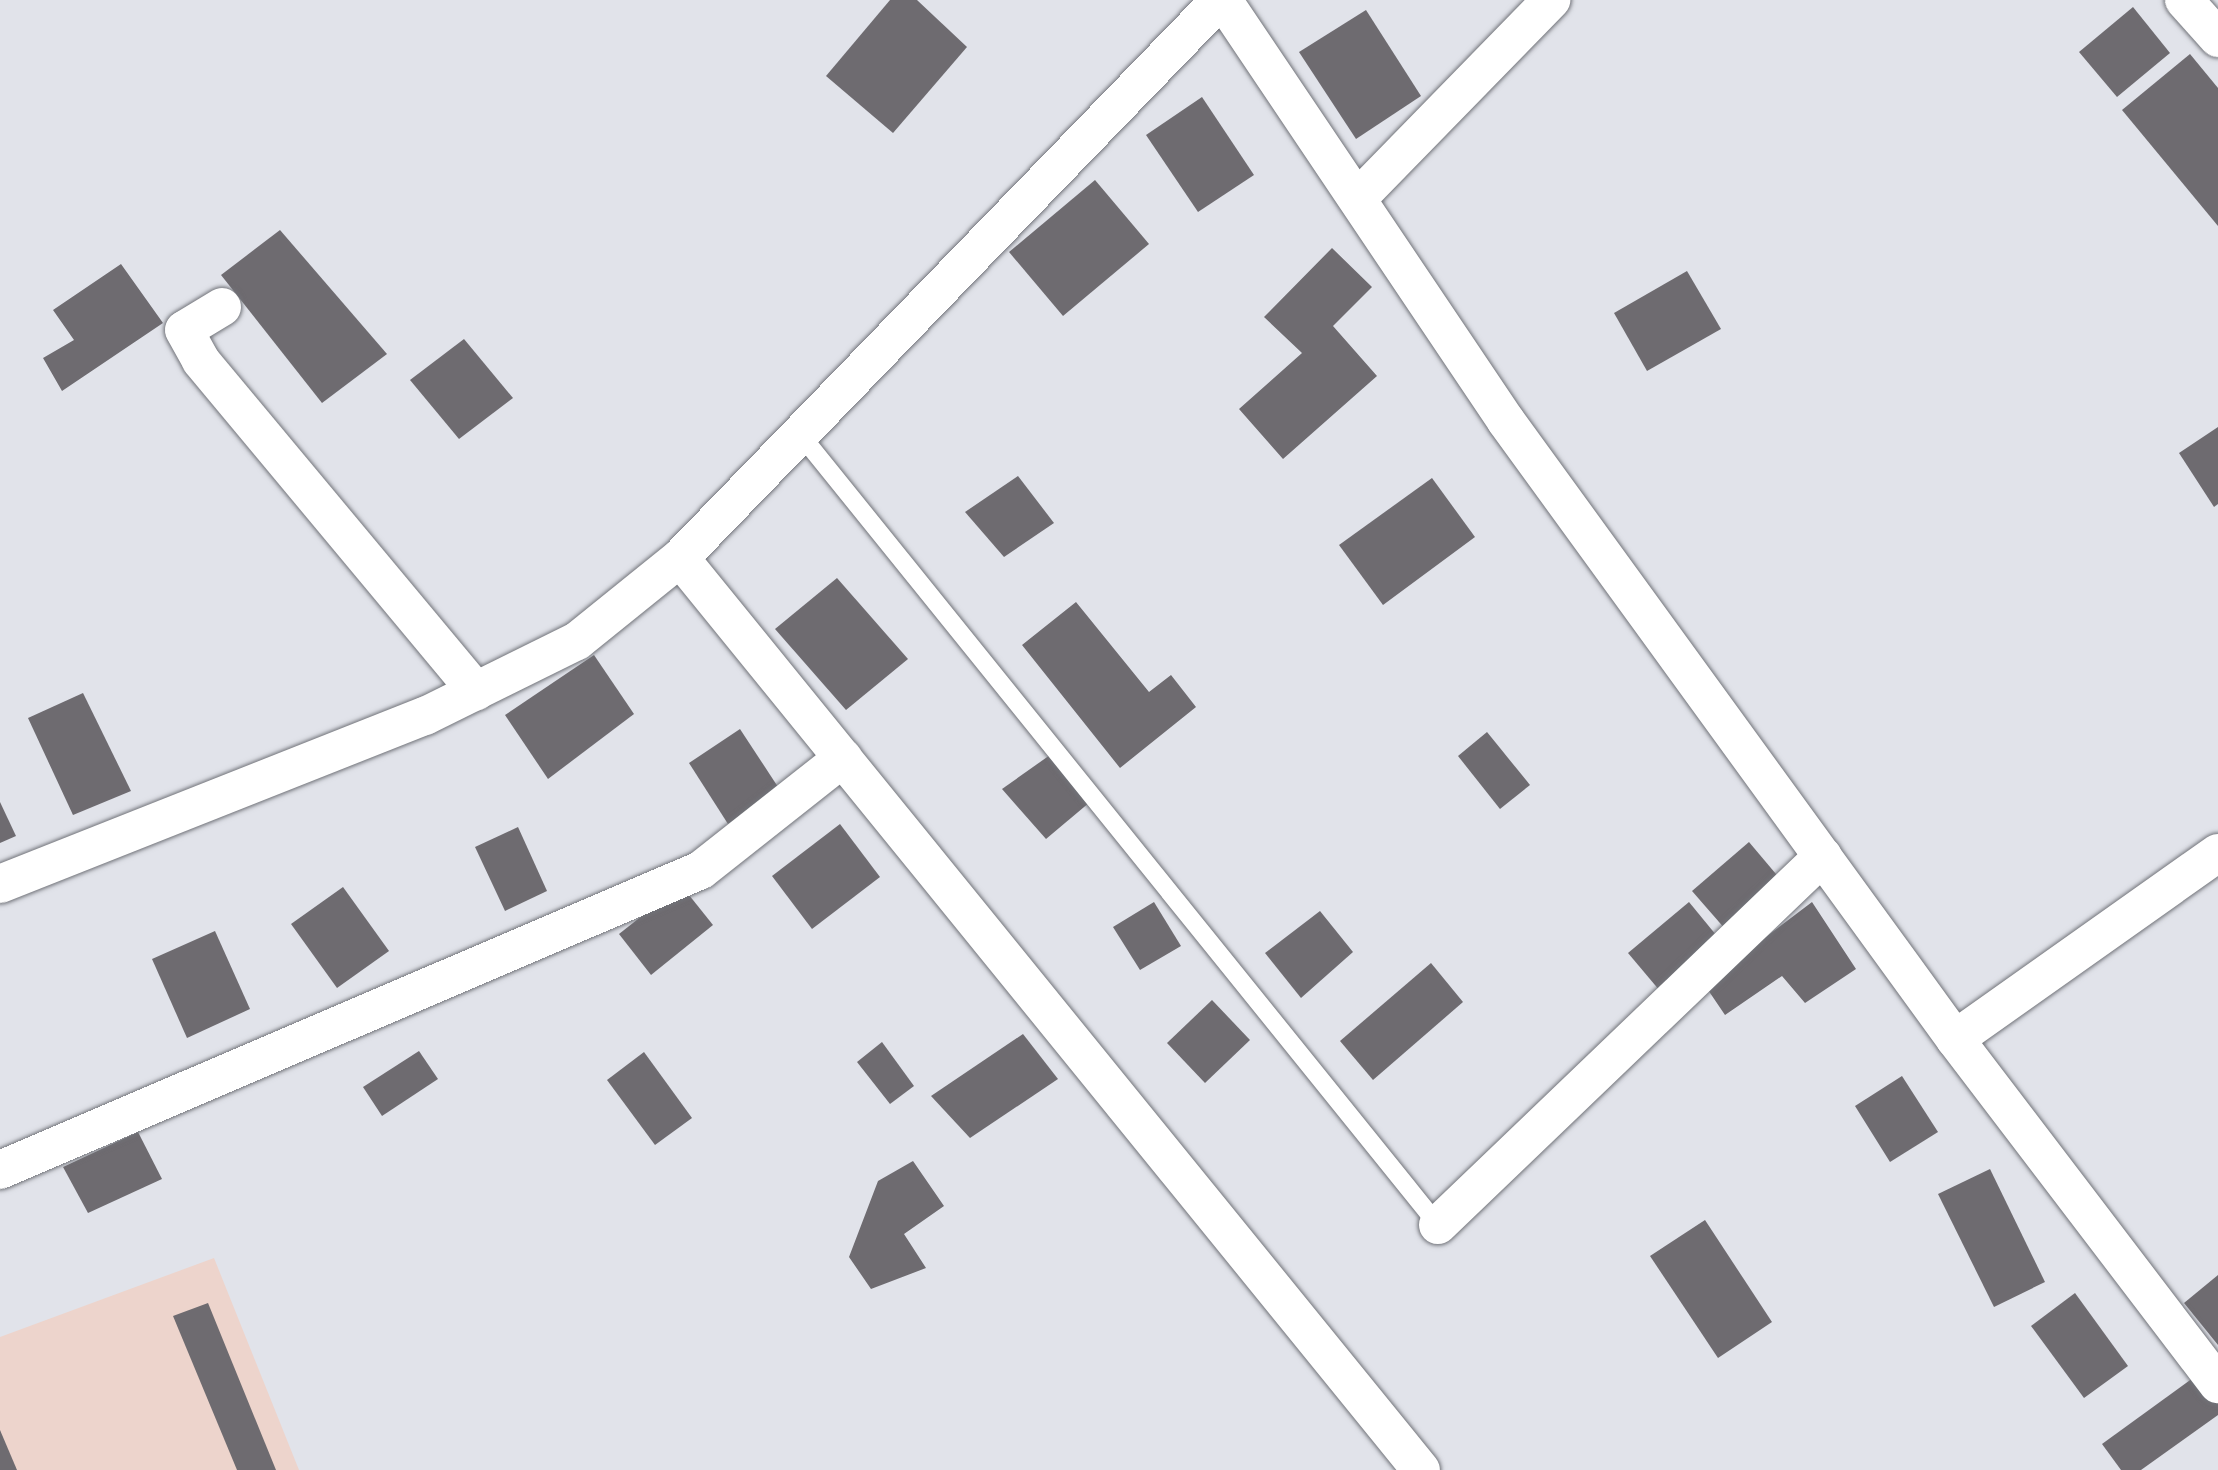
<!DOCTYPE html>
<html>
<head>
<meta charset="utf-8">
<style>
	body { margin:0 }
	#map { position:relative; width:2218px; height:1470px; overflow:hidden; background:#e1e3ea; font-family:"Golos Text",sans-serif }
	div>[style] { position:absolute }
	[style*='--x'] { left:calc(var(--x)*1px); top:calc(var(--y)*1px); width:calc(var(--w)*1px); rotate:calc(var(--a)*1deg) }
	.industrial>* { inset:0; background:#edd4cc }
	.building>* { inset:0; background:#6e6b70 }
	.roads { filter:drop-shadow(0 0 2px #717379) drop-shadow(0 0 2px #717379) }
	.service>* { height:18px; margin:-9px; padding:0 9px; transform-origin:9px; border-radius:9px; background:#fff }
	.minor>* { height:38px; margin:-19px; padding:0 19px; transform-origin:19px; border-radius:19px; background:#fff }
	span { translate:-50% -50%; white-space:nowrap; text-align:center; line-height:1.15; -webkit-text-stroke:8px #fff; paint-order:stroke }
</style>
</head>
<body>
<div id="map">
	<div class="industrial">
		<div style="clip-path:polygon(214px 1258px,299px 1470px,0 1470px,0 1337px)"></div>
	</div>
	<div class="building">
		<div style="clip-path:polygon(890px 0,917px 0,967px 47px,893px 133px,826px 76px)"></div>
		<div style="clip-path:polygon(2133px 7px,2170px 53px,2117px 97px,2079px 52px)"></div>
		<div style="clip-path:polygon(1366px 10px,1421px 96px,1356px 139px,1299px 52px)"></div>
		<div style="clip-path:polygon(2190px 54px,2218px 88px,2218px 226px,2122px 110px)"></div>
		<div style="clip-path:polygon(1202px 97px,1254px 175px,1198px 212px,1146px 135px)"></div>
		<div style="clip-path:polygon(1095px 180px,1149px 244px,1063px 316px,1009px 252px)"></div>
		<div style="clip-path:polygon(280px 230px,387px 354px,322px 403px,221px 275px)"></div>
		<div style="clip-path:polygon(1332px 248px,1372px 287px,1333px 326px,1377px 376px,1283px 459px,1239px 409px,1302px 353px,1264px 317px)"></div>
		<div style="clip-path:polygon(121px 264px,163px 323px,62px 391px,43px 358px,74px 340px,53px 310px)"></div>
		<div style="clip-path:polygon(1687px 271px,1721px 329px,1647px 371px,1614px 313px)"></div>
		<div style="clip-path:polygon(464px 339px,513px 398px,459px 439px,410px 380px)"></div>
		<div style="clip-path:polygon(2218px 427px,2218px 504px,2214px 507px,2179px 453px)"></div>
		<div style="clip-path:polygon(1018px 476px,1054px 523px,1004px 557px,965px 512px)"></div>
		<div style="clip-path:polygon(1432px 478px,1475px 537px,1383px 605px,1339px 545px)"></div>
		<div style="clip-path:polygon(837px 578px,908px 659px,846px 710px,775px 629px)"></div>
		<div style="clip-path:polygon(1076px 602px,1149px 692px,1171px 675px,1196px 707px,1120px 768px,1022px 645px)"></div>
		<div style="clip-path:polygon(594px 655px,634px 714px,548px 779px,505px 715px)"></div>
		<div style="clip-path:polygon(83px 693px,131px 791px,73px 815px,28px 718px)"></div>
		<div style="clip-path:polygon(740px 729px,780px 790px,728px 824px,689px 763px)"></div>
		<div style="clip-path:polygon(1487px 732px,1530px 785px,1500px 809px,1458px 756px)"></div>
		<div style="clip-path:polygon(1050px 755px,1090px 802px,1046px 839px,1002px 789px)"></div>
		<div style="clip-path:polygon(0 802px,16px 836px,0 843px)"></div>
		<div style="clip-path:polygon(840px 824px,880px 877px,812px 929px,772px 876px)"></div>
		<div style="clip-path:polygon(518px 827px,547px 891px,505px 911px,475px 847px)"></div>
		<div style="clip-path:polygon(1749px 842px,1782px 881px,1726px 930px,1692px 891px)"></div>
		<div style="clip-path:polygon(681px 885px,713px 925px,651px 975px,619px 934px)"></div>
		<div style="clip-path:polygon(343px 887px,389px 951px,337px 988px,291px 924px)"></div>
		<div style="clip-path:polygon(1154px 902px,1181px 946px,1140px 970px,1113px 927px)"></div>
		<div style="clip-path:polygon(1689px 902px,1721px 941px,1660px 991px,1628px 953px)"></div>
		<div style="clip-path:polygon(1812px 902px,1856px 969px,1805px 1003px,1782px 976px,1725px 1015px,1704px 984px)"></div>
		<div style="clip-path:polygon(1320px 911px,1353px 952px,1301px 998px,1265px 953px)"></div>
		<div style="clip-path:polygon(215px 931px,250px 1009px,187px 1038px,152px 959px)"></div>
		<div style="clip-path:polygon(1431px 963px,1463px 1002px,1373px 1080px,1340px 1041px)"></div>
		<div style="clip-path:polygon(1212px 1000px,1250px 1040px,1205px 1083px,1167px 1043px)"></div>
		<div style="clip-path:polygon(1023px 1034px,1058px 1079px,970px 1138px,931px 1096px)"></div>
		<div style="clip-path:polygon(882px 1042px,914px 1086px,890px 1104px,857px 1062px)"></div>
		<div style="clip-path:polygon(419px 1051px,438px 1079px,382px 1116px,363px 1087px)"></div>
		<div style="clip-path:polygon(644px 1052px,692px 1118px,655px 1145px,607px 1080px)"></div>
		<div style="clip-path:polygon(1902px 1076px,1938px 1132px,1890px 1162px,1855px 1106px)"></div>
		<div style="clip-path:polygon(138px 1132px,162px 1179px,88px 1213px,63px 1167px)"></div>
		<div style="clip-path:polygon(913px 1161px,944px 1206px,904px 1234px,926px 1268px,871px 1289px,849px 1257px,878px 1181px)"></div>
		<div style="clip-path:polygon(1990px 1169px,2045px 1282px,1994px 1307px,1938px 1194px)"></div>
		<div style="clip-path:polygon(1705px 1220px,1772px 1322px,1718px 1358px,1650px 1256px)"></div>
		<div style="clip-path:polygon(2218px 1275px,2218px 1345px,2184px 1303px)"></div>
		<div style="clip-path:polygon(2075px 1293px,2128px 1366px,2084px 1398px,2031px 1326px)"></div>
		<div style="clip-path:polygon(208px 1303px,276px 1470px,237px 1470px,173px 1316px)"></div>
		<div style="clip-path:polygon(2204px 1370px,2218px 1390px,2218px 1415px,2141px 1470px,2121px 1470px,2102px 1444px)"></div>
		<div style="clip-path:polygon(0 1430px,17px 1470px,0 1470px)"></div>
	</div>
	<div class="roads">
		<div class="service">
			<div style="--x:800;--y:434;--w:1016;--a:51.11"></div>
		</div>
		<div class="minor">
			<div style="--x:1223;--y:0;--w:507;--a:56.09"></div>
			<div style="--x:1506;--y:421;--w:764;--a:54"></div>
			<div style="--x:1955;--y:1039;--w:434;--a:52.7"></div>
			<div style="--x:2184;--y:0;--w:51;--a:48.2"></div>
			<div style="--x:1358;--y:198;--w:277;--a:-45.7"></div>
			<div style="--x:222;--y:307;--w:44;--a:148.8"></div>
			<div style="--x:184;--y:330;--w:35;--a:61"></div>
			<div style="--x:201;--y:361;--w:430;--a:50.2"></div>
			<div style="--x:680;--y:558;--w:1175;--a:50.91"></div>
			<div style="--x:0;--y:884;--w:457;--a:-21.6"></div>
			<div style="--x:425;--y:716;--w:169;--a:-26.3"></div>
			<div style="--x:577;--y:641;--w:132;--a:-38.9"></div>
			<div style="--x:680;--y:558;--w:777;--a:-45.94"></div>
			<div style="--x:1955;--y:1039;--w:322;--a:-35.3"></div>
			<div style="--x:0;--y:1170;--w:762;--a:-23.17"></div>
			<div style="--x:701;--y:870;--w:181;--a:-38.3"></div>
			<div style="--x:1438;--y:1225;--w:533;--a:-43.78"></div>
		</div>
	</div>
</div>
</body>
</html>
